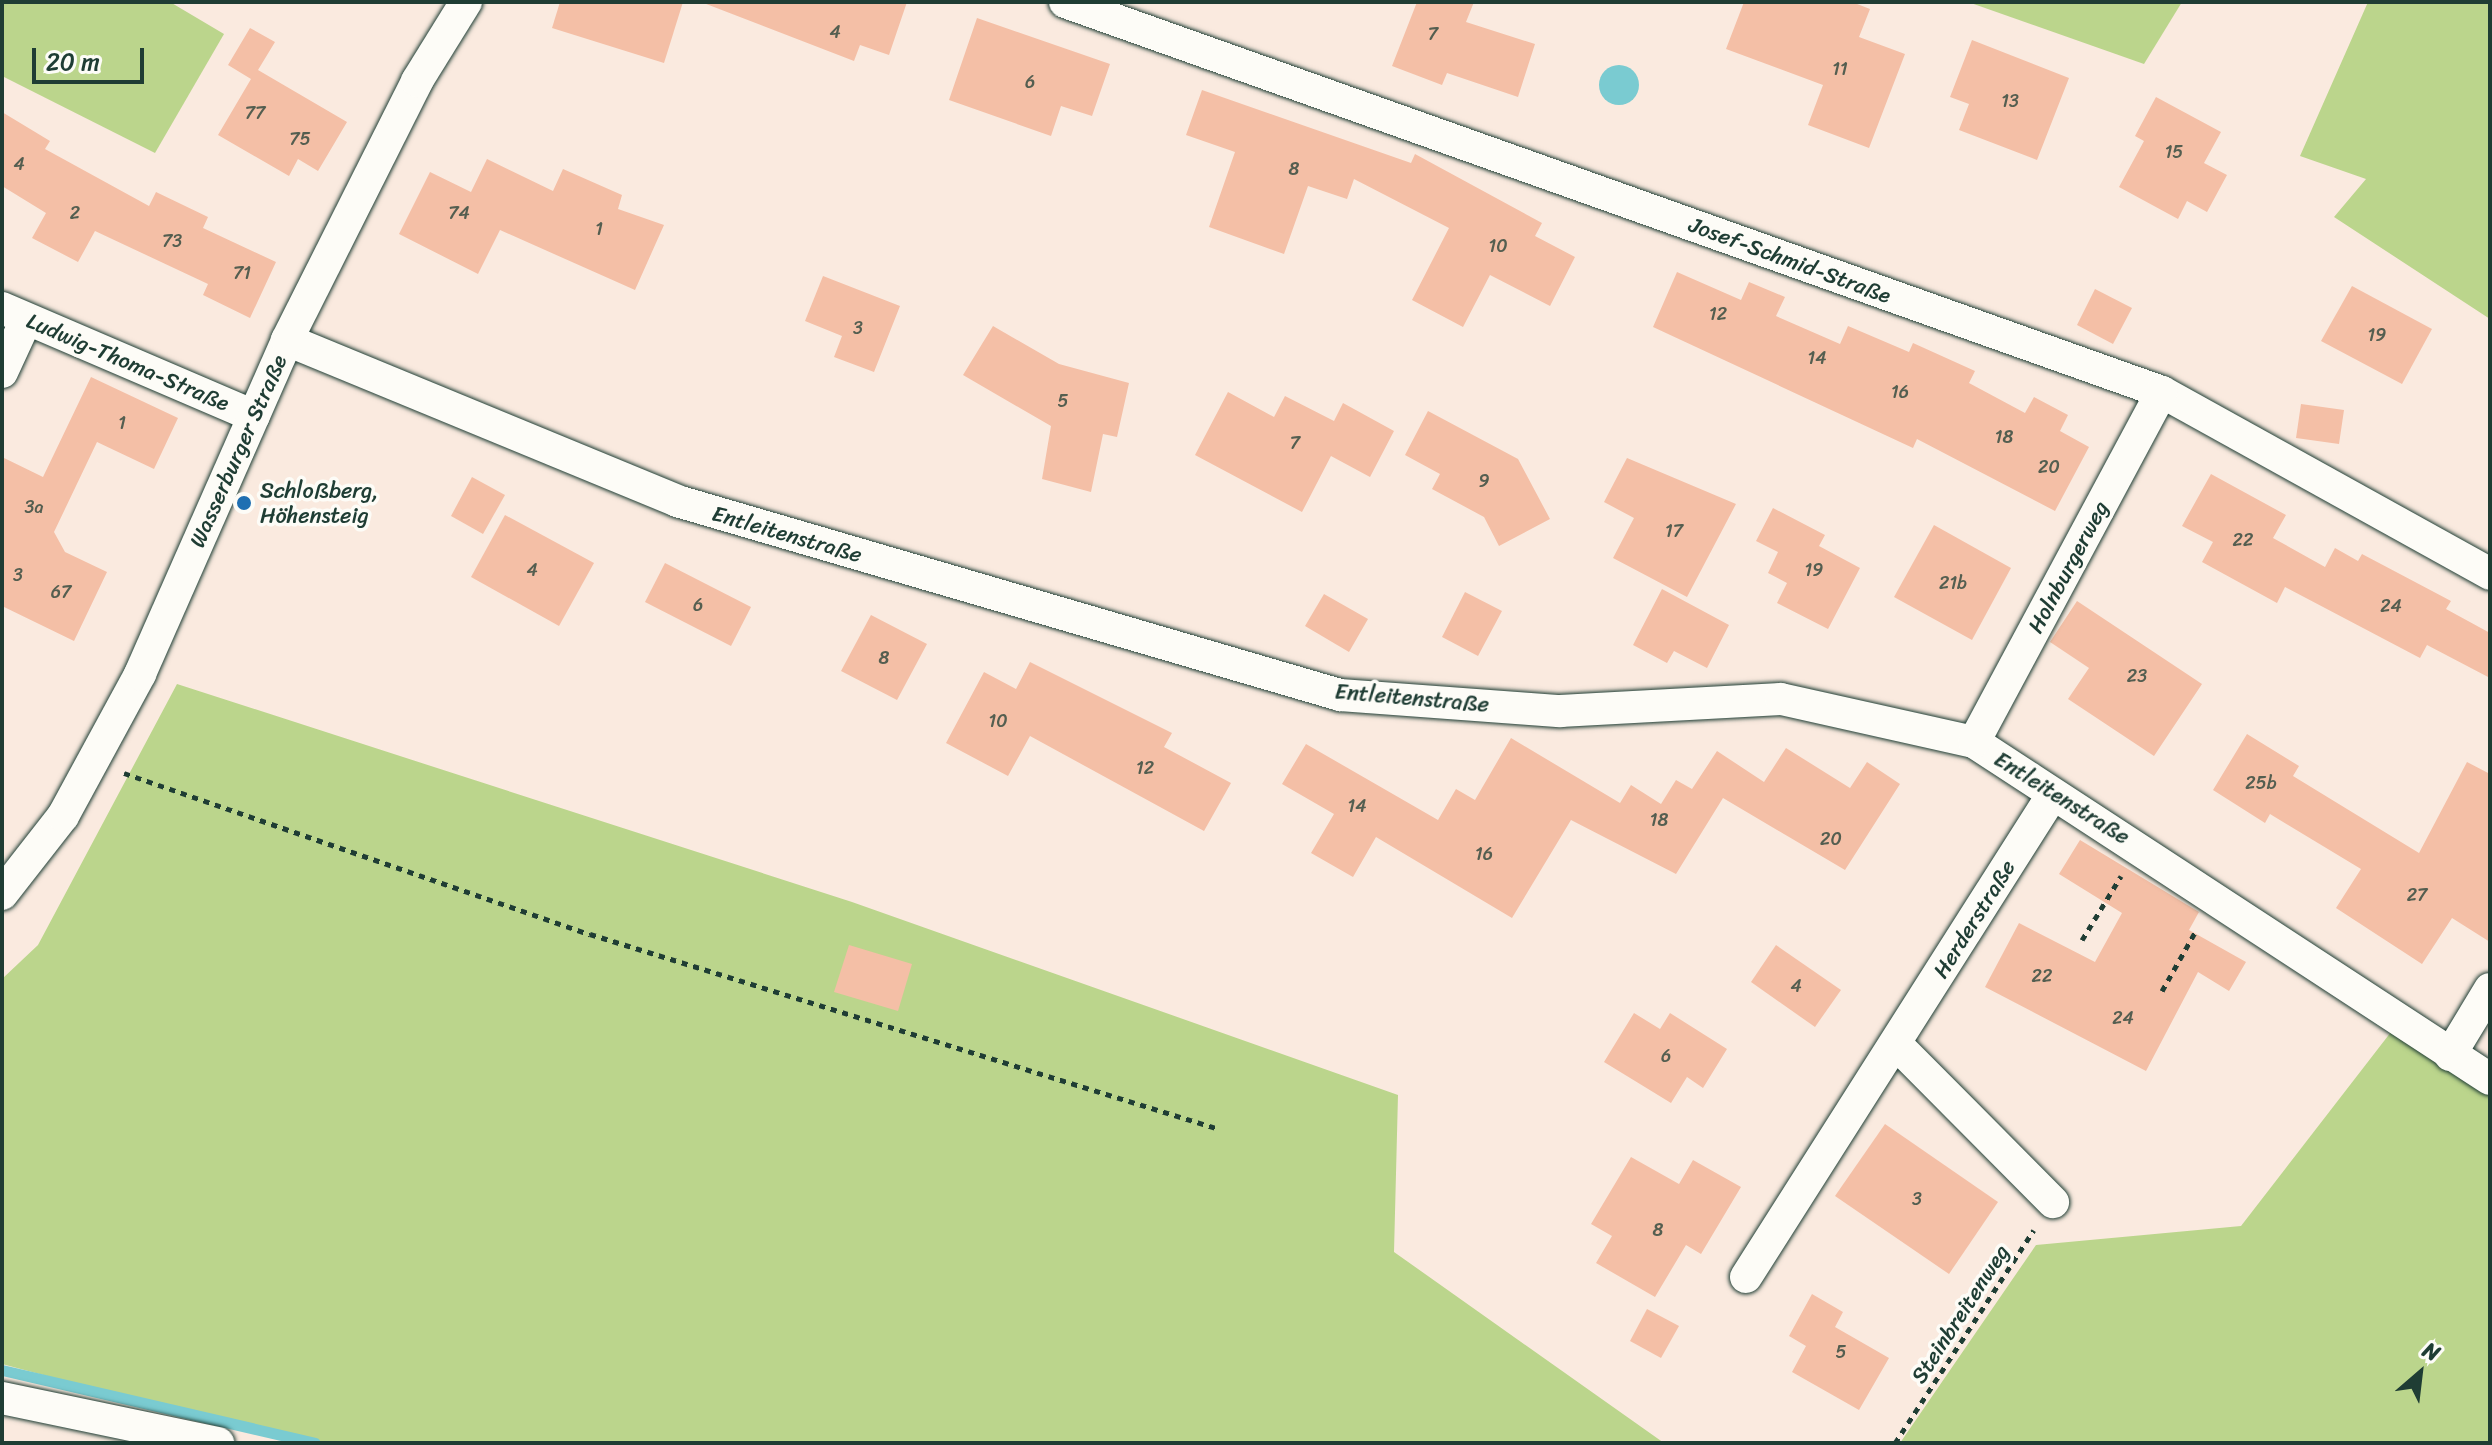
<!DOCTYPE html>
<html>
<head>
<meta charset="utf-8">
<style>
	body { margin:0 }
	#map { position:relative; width:2492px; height:1445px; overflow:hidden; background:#faeadf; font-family:Sriracha,sans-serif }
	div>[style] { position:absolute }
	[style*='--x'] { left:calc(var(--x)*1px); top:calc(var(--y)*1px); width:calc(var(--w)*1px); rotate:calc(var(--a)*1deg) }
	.green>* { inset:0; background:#bbd58c }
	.water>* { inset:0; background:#7acbd1 }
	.round { border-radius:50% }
	.stream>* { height:11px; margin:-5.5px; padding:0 5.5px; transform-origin:5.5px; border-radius:5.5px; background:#7acbd1 }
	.building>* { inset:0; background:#f4bfa6 }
	.path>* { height:5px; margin-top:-2.5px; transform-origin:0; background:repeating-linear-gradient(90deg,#1f3d34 0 6px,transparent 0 12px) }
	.roads { filter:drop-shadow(0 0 2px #1f3d34) drop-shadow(0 0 2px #1f3d34) }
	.street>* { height:32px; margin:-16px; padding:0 16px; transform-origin:16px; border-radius:16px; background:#fdfcf7 }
	.dots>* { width:22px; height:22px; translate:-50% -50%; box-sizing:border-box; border:4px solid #fdfcf7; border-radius:50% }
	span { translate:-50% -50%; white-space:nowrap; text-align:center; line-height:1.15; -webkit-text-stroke:7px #fdfcf7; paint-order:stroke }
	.number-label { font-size:18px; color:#545e50 }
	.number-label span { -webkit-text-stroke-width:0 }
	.street-label { font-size:22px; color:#1f3d34 }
	.poi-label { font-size:22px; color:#1f3d34 }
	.left { translate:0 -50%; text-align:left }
	.frame { position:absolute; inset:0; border:4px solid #1f3d34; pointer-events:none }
	.north { position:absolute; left:2380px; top:1333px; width:80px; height:80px; -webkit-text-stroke:6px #fdfcf7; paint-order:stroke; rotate:28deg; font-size:22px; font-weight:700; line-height:32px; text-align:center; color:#1f3d34 }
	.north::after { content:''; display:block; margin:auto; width:28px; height:36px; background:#1f3d34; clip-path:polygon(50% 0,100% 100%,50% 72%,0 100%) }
	.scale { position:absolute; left:32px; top:48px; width:112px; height:36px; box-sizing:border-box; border:4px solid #1f3d34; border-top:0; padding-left:10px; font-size:24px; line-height:28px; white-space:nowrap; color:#1f3d34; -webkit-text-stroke:6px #fdfcf7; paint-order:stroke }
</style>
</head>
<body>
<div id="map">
	<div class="green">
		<div style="clip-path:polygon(2px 2px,170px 2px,224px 34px,155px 153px,2px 76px)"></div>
		<div style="clip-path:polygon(1968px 2px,2182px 2px,2144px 64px)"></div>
		<div style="clip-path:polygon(2368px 2px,2490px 2px,2490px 319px,2334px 217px,2366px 179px,2300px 156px)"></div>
		<div style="clip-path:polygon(177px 684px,852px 902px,1398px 1095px,1394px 1252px,1664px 1443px,298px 1443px,2px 1364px,2px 979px,38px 945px)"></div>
		<div style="clip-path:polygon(2391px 1032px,2490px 1096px,2490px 1443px,1900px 1443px,2036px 1245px,2241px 1226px)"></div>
	</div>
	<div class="water">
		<div class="round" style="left:1599px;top:65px;width:40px;height:40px"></div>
	</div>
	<div class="stream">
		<div style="--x:2;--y:1370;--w:321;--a:13.1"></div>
	</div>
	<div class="building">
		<div style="clip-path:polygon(560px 2px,683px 2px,664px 63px,552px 28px)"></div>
		<div style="clip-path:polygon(701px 2px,907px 2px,889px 55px,860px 45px,854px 61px)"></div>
		<div style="clip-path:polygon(1417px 2px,1474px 2px,1466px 22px,1535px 44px,1518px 97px,1447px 73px,1442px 85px,1392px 66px)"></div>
		<div style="clip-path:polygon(1744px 2px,1852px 2px,1870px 9px,1859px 37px,1905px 54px,1869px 148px,1808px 125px,1823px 85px,1726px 49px)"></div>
		<div style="clip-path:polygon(977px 18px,1110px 64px,1092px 116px,1061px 106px,1051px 136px,949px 100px)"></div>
		<div style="clip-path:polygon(250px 28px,275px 42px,258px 70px,347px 122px,318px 171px,298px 159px,289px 176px,218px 135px,251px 79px,228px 65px)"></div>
		<div style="clip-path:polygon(1972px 40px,2069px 78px,2037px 160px,1959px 130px,1969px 104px,1950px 97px)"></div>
		<div style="clip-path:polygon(1202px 90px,1411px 163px,1415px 154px,1542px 223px,1535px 236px,1575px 257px,1550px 306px,1490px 275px,1463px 327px,1412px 300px,1449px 228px,1354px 179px,1347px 199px,1308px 186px,1284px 254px,1209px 227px,1235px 152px,1186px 135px)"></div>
		<div style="clip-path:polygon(2156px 97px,2221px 132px,2204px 163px,2227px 175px,2207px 212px,2187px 201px,2178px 219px,2119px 187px,2144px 141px,2135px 136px)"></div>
		<div style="clip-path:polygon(2px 112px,50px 141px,45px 149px,149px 206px,156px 192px,208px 217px,203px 228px,276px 262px,250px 318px,203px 295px,208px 284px,95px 231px,78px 262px,32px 238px,46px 213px,2px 186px)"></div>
		<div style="clip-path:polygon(487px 159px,553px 191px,563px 169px,622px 195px,618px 209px,664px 225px,635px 290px,500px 230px,478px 274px,399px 234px,430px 172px,471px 192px)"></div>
		<div style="clip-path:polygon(1677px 272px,1741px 300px,1749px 282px,1785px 297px,1776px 316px,1840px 344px,1848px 326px,1909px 352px,1913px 343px,1975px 371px,1969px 383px,2025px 413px,2034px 397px,2068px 415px,2060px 431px,2089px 447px,2055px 511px,1917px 439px,1913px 448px,1653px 327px)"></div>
		<div style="clip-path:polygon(823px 276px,900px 306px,874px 372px,834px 357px,842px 336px,805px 321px)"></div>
		<div style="clip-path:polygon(2352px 286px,2432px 329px,2402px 384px,2321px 341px)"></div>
		<div style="clip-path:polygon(2095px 289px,2132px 308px,2113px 344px,2077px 325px)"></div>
		<div style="clip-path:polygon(993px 326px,1059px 364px,1129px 383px,1117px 437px,1103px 434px,1091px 492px,1042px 479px,1051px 426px,963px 375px)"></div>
		<div style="clip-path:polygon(91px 377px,178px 418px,154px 469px,97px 442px,54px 532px,65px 552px,107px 572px,74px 641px,2px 606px,2px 457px,43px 477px)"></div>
		<div style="clip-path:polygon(1228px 392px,1274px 417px,1285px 396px,1334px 421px,1343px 403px,1394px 431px,1370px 477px,1331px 456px,1302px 512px,1195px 455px)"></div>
		<div style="clip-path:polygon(2301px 404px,2344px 410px,2339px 444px,2296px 438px)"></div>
		<div style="clip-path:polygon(1428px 411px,1518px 459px,1550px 519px,1499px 546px,1484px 517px,1432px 489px,1440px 474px,1405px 455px)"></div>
		<div style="clip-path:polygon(1627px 458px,1736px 504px,1687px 597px,1613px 558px,1634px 518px,1604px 502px)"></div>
		<div style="clip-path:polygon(2211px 474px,2286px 515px,2273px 538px,2325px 567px,2335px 548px,2358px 561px,2362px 554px,2451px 601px,2446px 609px,2490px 633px,2490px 678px,2427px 645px,2420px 658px,2285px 587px,2277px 603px,2202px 562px,2213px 542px,2182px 526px)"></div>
		<div style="clip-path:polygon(472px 477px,505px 495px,483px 534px,451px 516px)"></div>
		<div style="clip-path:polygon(1773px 508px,1825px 535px,1819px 546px,1860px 568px,1828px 629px,1777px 603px,1787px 583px,1768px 573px,1778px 552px,1756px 541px)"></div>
		<div style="clip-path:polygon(505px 515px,594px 563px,559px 626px,471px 577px)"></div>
		<div style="clip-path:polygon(1934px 525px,2011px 568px,1972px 640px,1894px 597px)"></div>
		<div style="clip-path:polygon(665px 563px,751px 607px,731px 646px,645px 602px)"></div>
		<div style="clip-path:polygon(1662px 589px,1729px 625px,1707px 668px,1674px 651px,1667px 663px,1633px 645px)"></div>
		<div style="clip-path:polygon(1465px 592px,1502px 611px,1478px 656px,1442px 637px)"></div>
		<div style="clip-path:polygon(1324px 594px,1368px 619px,1349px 652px,1305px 626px)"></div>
		<div style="clip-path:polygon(2077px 601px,2202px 684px,2154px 756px,2068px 699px,2089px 668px,2050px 642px)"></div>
		<div style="clip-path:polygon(871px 615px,927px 644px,897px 700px,841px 671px)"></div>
		<div style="clip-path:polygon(1030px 662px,1172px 733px,1164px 747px,1231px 783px,1204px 831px,1030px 736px,1008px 776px,946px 743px,984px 672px,1016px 689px)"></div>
		<div style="clip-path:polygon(2247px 734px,2299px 766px,2293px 776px,2419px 853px,2467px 762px,2490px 774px,2490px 942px,2452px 918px,2422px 964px,2336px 908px,2361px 869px,2270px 814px,2265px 823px,2213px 790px)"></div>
		<div style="clip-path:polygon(1511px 738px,1620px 803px,1631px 785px,1661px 804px,1676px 780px,1692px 789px,1717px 751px,1764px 782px,1786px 748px,1850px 788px,1867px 762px,1900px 784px,1845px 870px,1723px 798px,1676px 874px,1571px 820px,1512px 918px,1376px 837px,1353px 877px,1311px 853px,1334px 814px,1282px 784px,1306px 744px,1438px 820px,1456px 789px,1475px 800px)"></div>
		<div style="clip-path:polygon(2080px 840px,2199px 912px,2189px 930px,2246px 962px,2229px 991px,2198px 972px,2146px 1071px,1985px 987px,2019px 923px,2095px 962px,2122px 913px,2059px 874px)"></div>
		<div style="clip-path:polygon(849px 945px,912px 964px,898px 1011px,834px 992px)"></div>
		<div style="clip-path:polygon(1776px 945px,1841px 990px,1815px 1027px,1751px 982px)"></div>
		<div style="clip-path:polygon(1634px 1013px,1660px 1029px,1670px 1013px,1727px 1049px,1703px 1088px,1687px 1077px,1671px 1103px,1604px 1062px)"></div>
		<div style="clip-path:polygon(1885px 1124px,1998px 1202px,1949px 1274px,1835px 1196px)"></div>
		<div style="clip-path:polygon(1631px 1157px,1679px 1184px,1693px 1160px,1741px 1187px,1701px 1254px,1686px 1245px,1655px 1297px,1596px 1263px,1612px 1236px,1591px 1224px)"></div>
		<div style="clip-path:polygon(1812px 1294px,1843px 1312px,1835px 1327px,1889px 1358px,1859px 1410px,1792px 1372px,1806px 1346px,1789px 1336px)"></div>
		<div style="clip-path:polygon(1647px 1309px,1679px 1326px,1661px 1358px,1630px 1341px)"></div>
	</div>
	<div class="path">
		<div style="--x:124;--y:773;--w:493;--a:19.1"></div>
		<div style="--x:590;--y:934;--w:655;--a:17.22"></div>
		<div style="--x:2082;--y:940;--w:75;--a:-58.6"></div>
		<div style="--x:2162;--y:991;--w:71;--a:-60.6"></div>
		<div style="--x:1895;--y:1443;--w:254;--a:-56.9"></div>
	</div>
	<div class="roads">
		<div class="street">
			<div style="--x:1065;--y:2;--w:1164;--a:19.57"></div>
			<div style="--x:2162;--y:392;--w:375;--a:29"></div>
			<div style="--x:2;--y:308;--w:274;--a:23.2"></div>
			<div style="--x:287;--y:340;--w:422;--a:22.4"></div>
			<div style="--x:677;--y:501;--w:691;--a:16.31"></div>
			<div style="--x:1340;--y:695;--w:221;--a:4.2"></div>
			<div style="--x:1560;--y:711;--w:221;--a:-3.1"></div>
			<div style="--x:1781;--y:699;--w:198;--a:12.6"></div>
			<div style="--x:1974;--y:742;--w:616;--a:33.15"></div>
			<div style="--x:2;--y:372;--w:57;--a:-65.2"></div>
			<div style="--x:1974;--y:742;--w:397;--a:-61.8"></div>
			<div style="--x:2;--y:894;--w:99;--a:-52"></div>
			<div style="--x:63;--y:816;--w:162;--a:-61.5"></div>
			<div style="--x:140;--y:674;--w:365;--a:-66.2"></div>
			<div style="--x:287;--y:340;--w:290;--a:-63.3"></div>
			<div style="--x:417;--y:81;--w:93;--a:-58.2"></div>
			<div style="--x:1896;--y:1044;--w:223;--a:45.2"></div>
			<div style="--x:2450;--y:1055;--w:77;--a:-58.8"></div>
			<div style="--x:1746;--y:1277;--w:572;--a:-57.56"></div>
			<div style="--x:2;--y:1398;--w:221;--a:11.8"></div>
		</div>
	</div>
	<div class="dots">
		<div style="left:244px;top:503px;background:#1f6fb2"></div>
	</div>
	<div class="number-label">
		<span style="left:835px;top:32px">4</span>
		<span style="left:1433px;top:34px">7</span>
		<span style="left:1840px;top:69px">11</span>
		<span style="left:1030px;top:82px">6</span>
		<span style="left:2010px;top:101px">13</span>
		<span style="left:255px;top:113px">77</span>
		<span style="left:300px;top:139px">75</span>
		<span style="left:2174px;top:152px">15</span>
		<span style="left:19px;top:164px">4</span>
		<span style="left:1294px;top:169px">8</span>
		<span style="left:75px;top:213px">2</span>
		<span style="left:459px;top:213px">74</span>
		<span style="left:599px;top:229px">1</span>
		<span style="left:172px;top:241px">73</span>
		<span style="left:1498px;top:246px">10</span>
		<span style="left:242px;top:273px">71</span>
		<span style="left:1718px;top:314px">12</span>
		<span style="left:858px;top:328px">3</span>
		<span style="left:2377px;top:335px">19</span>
		<span style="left:1817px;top:358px">14</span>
		<span style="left:1900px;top:392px">16</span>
		<span style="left:1063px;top:401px">5</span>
		<span style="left:122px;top:423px">1</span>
		<span style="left:2004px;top:437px">18</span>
		<span style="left:1295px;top:443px">7</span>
		<span style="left:2049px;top:467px">20</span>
		<span style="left:1484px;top:481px">9</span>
		<span style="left:34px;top:507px">3a</span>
		<span style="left:1674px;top:531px">17</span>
		<span style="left:2243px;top:540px">22</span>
		<span style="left:532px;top:570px">4</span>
		<span style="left:1814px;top:570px">19</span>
		<span style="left:18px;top:575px">3</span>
		<span style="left:1953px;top:583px">21b</span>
		<span style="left:61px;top:592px">67</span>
		<span style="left:698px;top:605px">6</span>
		<span style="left:2391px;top:606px">24</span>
		<span style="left:884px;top:658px">8</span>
		<span style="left:2137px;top:676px">23</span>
		<span style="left:998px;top:721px">10</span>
		<span style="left:1145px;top:768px">12</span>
		<span style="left:2261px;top:783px">25b</span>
		<span style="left:1357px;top:806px">14</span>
		<span style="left:1659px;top:820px">18</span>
		<span style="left:1831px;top:839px">20</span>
		<span style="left:1484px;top:854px">16</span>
		<span style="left:2417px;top:895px">27</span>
		<span style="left:2042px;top:976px">22</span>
		<span style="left:1796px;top:986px">4</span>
		<span style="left:2123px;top:1018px">24</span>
		<span style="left:1666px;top:1056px">6</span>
		<span style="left:1917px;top:1199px">3</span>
		<span style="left:1658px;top:1230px">8</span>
		<span style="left:1841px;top:1352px">5</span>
	</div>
	<div class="street-label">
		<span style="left:1790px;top:260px;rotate:20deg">Josef-Schmid-Straße</span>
		<span style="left:128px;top:362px;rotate:23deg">Ludwig-Thoma-Straße</span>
		<span style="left:238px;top:451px;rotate:-66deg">Wasserburger Straße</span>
		<span style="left:787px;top:534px;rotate:16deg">Entleitenstraße</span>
		<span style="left:2068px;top:567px;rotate:-62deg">Holnburgerweg</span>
		<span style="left:1412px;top:698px;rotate:5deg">Entleitenstraße</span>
		<span style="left:2062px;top:798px;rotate:32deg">Entleitenstraße</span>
		<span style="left:1974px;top:919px;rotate:-58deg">Herderstraße</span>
		<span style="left:1960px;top:1314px;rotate:-57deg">Steinbreitenweg</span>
	</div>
	<div class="poi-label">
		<span class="left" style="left:260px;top:503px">Schloßberg,<br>Höhensteig</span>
	</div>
	<div class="frame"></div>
	<div class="north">N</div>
	<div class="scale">20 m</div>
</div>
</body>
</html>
